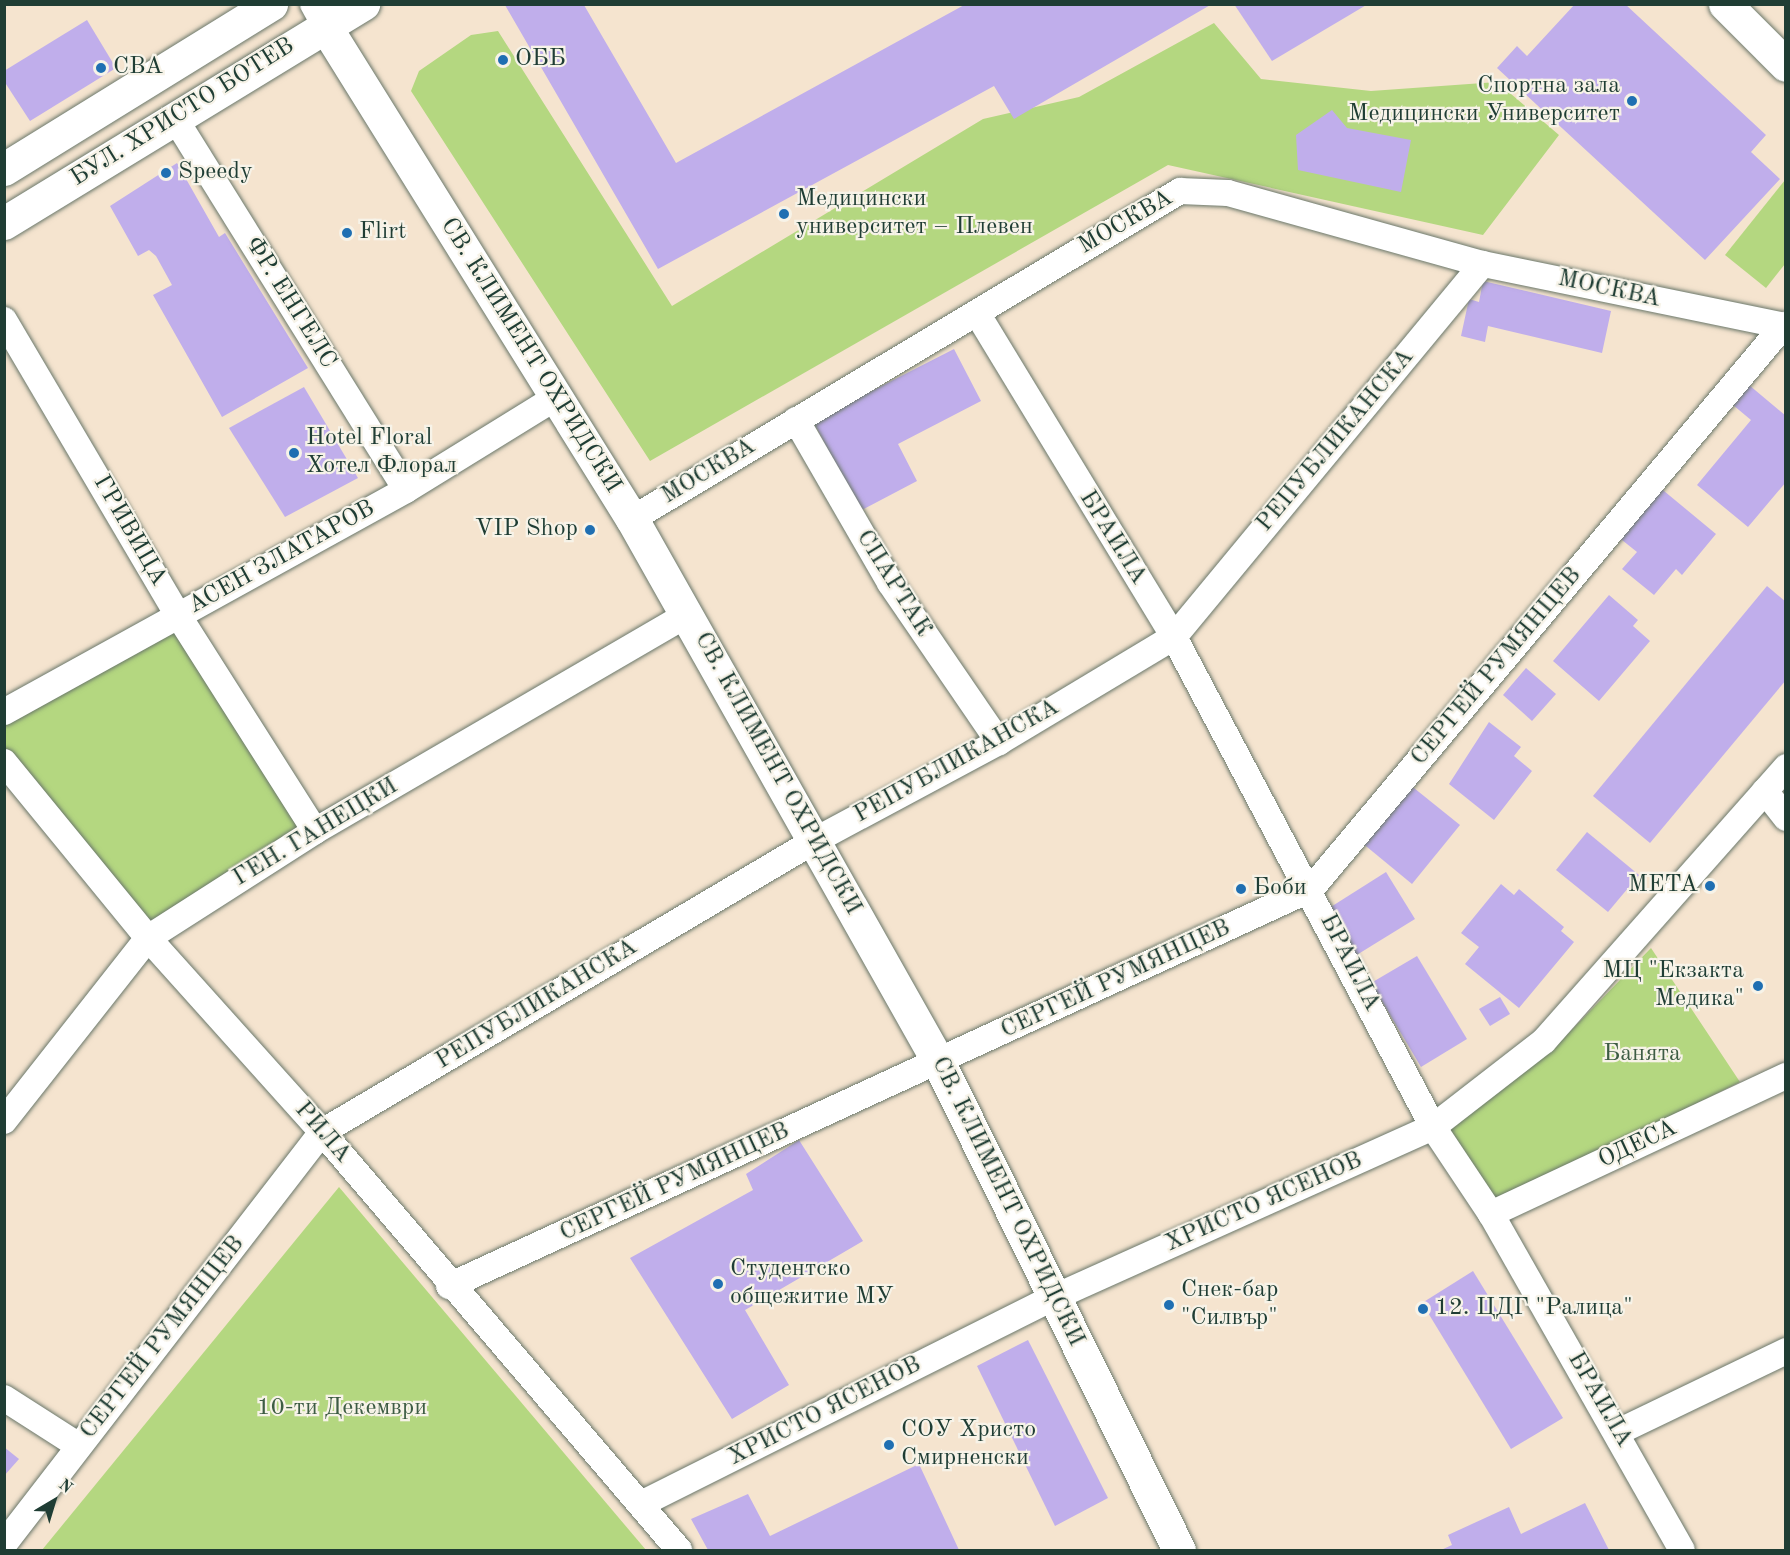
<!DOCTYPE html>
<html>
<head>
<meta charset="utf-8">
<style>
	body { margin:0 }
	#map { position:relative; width:1790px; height:1555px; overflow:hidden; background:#f5e4cf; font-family:"Old Standard TT",serif }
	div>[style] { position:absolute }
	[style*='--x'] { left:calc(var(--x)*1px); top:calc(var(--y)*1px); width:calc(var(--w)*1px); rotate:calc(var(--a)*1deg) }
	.green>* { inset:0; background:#b4d780 }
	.building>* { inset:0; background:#c0aeeb }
	.roads { filter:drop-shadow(0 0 2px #6a776a) drop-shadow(0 0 2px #6a776a) }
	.street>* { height:26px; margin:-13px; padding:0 13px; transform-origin:13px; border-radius:13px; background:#fff }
	.secondary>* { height:33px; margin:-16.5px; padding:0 16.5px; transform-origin:16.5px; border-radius:16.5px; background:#fff }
	.dots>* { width:16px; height:16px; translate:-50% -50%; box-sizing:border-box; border:3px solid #f7f3e8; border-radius:50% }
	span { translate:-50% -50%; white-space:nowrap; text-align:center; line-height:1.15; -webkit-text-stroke:4.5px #f7f3e8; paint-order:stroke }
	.poi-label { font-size:24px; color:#1f3d34 }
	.left { translate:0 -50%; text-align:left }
	.right { translate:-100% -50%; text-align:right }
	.street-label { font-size:24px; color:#1f3d34 }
	.park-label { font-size:24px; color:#3d5c43 }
	.frame { position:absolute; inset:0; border:6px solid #1f3d34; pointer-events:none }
	.north { position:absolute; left:24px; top:1471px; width:60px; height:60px; -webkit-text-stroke:4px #f7f3e8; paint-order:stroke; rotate:38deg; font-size:16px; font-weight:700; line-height:24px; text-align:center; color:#1f3d34 }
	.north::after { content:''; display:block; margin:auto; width:21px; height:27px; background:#1f3d34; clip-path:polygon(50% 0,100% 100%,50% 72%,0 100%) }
</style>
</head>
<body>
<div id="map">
	<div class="green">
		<div style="clip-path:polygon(1214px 23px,1261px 79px,1371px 91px,1497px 82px,1559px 135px,1483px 235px,1168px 165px,650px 461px,411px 91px,419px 71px,471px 35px,498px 31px,672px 306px,983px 119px,1079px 97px)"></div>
		<div style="clip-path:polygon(1785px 180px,1785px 264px,1766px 288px,1725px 255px)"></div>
		<div style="clip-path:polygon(178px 615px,315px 831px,148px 938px,5px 762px,4px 712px)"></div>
		<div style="clip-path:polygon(1651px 948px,1740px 1082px,1494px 1203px,1448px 1130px,1557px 1045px)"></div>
		<div style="clip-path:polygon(339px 1187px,646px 1550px,42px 1550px)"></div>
	</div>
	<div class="building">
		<div style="clip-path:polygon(966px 4px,1212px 4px,1014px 119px,994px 86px,658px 269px,505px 5px,584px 5px,676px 163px)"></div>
		<div style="clip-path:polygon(1234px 4px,1368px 4px,1272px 61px)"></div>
		<div style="clip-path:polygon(1575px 4px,1625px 4px,1766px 135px,1751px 152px,1780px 179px,1705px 260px,1497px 68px,1517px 46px,1527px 56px)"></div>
		<div style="clip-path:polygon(87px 20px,116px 68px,30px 121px,4px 81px,4px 71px)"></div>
		<div style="clip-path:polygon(1332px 110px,1347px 128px,1411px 140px,1401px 192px,1298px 170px,1296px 135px)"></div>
		<div style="clip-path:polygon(177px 163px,219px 237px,225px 233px,308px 368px,222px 417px,153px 295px,172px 285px,156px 256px,149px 250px,138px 256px,110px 206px)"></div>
		<div style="clip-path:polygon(1483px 281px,1611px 311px,1602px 353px,1488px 326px,1485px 342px,1461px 336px,1469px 299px,1479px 302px)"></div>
		<div style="clip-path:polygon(954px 349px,981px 401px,898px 444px,917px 481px,860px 511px,813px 421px)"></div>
		<div style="clip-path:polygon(1749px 385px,1786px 416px,1786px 482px,1748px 527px,1697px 485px,1751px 420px,1733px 405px)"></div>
		<div style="clip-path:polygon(304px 387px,358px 478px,285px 517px,229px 428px)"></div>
		<div style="clip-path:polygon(1658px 486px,1716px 534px,1682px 575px,1676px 569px,1654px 595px,1622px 569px,1637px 552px,1617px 536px)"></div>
		<div style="clip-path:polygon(1767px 586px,1786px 602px,1786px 680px,1650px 843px,1593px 796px)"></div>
		<div style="clip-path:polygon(1609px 595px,1638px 620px,1633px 626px,1650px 641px,1599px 701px,1553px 661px)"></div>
		<div style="clip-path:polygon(1526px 668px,1556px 694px,1532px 721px,1503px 695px)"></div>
		<div style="clip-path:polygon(1489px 722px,1521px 747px,1514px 756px,1532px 771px,1494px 820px,1449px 784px)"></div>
		<div style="clip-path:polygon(1409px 784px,1460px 825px,1412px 884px,1361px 842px)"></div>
		<div style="clip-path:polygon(1587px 832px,1639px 875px,1608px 912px,1556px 870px)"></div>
		<div style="clip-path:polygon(1386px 872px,1415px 919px,1355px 956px,1326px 910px)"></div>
		<div style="clip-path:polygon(1501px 884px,1514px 895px,1519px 889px,1564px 927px,1561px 931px,1574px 942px,1519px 1008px,1465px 964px,1479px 947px,1461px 933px)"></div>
		<div style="clip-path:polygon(1417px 956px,1467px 1039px,1421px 1067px,1371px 983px)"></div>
		<div style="clip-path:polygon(1500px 997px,1510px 1014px,1490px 1026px,1479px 1009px)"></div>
		<div style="clip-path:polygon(799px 1140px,863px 1241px,745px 1310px,789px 1385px,732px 1419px,630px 1258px,753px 1190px,746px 1174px)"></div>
		<div style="clip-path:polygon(1473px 1271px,1563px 1418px,1511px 1449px,1422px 1303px)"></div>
		<div style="clip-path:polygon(1028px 1340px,1108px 1498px,1055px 1526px,977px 1366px)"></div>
		<div style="clip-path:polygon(4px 1447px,19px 1459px,4px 1476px)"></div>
		<div style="clip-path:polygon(919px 1464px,959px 1550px,708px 1550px,691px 1519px,748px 1494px,770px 1536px)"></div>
		<div style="clip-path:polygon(1585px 1503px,1609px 1550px,1441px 1550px,1452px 1545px,1448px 1535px,1509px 1507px,1521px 1534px)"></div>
	</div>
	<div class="roads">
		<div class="street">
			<div style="--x:313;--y:4;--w:25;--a:61"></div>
			<div style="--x:174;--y:117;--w:439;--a:58.1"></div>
			<div style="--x:977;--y:313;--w:379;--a:58.7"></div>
			<div style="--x:1174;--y:637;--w:554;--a:62.14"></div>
			<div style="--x:1433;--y:1127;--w:105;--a:56.3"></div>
			<div style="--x:1491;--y:1214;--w:386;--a:60.4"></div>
			<div style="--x:4;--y:320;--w:342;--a:59.5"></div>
			<div style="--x:178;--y:615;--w:256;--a:57.6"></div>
			<div style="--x:796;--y:420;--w:188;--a:60"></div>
			<div style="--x:890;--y:583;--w:193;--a:55.6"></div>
			<div style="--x:632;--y:519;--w:639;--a:-30.9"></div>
			<div style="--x:1180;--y:191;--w:48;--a:2.4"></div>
			<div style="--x:1228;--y:193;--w:265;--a:15.6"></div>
			<div style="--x:1483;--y:264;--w:309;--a:11.6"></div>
			<div style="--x:4;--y:712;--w:459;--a:-28.9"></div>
			<div style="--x:406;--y:490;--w:175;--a:-31.7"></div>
			<div style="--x:4;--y:762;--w:227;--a:50.7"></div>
			<div style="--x:148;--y:938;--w:261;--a:48.1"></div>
			<div style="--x:322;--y:1132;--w:550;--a:49.5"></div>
			<div style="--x:1765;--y:791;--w:34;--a:52"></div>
			<div style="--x:4;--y:1121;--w:233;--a:-51.8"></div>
			<div style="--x:148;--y:938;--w:198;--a:-32.6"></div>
			<div style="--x:315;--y:831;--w:432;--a:-30.2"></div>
			<div style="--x:1491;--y:1214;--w:326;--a:-25.1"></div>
			<div style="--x:449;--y:1286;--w:949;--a:-24.73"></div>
			<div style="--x:1311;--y:889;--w:736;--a:-50.02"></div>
			<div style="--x:4;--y:1398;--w:89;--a:32.6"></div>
			<div style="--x:1618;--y:1432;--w:187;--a:-25.7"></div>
			<div style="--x:641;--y:1504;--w:463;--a:-26.6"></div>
			<div style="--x:1055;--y:1297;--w:414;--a:-24.2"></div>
			<div style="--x:1433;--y:1127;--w:140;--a:-37.8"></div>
			<div style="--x:1544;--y:1041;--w:366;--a:-48.5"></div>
			<div style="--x:4;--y:1544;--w:520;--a:-52.34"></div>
			<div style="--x:322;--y:1132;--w:572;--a:-30.6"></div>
			<div style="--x:814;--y:841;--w:210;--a:-28.2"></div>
			<div style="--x:999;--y:742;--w:204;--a:-31"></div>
			<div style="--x:1174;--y:637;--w:484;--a:-50.4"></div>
		</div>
		<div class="secondary">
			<div style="--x:1725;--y:4;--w:86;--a:45"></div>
			<div style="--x:325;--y:26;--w:581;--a:58.09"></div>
			<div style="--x:632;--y:519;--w:625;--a:60.56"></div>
			<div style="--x:939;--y:1063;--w:543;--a:63.77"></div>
			<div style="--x:4;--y:169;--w:314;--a:-31.7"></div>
			<div style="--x:4;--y:223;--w:421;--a:-31.4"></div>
		</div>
	</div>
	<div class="dots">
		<div style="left:503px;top:60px;background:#1f6fb2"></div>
		<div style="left:101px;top:68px;background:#1f6fb2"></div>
		<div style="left:1632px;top:101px;background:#1f6fb2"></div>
		<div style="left:166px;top:173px;background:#1f6fb2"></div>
		<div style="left:784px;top:214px;background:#1f6fb2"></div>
		<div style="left:347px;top:233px;background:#1f6fb2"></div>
		<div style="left:294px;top:453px;background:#1f6fb2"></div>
		<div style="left:590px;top:530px;background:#1f6fb2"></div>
		<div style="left:1710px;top:886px;background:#1f6fb2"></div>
		<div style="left:1241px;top:889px;background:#1f6fb2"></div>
		<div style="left:1758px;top:986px;background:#1f6fb2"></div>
		<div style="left:718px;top:1284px;background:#1f6fb2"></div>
		<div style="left:1169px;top:1305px;background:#1f6fb2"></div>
		<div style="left:1423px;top:1309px;background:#1f6fb2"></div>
		<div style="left:889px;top:1445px;background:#1f6fb2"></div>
	</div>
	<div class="poi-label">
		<span class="left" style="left:515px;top:60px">ОББ</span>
		<span class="left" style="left:113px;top:68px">CBA</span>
		<span class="right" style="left:1620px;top:101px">Спортна зала<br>Медицински Университет</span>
		<span class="left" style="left:178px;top:173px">Speedy</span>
		<span class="left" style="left:796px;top:214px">Медицински<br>университет – Плевен</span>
		<span class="left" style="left:359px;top:233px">Flirt</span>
		<span class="left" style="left:306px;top:453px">Hotel Floral<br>Хотел Флорал</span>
		<span class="right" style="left:578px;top:530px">VIP Shop</span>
		<span class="right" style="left:1698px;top:886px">META</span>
		<span class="left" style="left:1253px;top:889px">Боби</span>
		<span class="right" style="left:1744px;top:986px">МЦ "Екзакта<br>Медика"</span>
		<span class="left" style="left:730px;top:1284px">Студентско<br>общежитие МУ</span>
		<span class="left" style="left:1181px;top:1305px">Снек-бар<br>"Силвър"</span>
		<span class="left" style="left:1435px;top:1309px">12. ЦДГ "Ралица"</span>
		<span class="left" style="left:901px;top:1445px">СОУ Христо<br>Смирненски</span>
	</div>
	<div class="street-label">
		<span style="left:183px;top:113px;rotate:-32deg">БУЛ. ХРИСТО БОТЕВ</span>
		<span style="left:1126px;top:223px;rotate:-30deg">МОСКВА</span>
		<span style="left:1609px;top:290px;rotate:12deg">МОСКВА</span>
		<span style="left:290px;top:303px;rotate:58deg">ФР. ЕНГЕЛС</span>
		<span style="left:530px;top:356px;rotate:58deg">СВ. КЛИМЕНТ ОХРИДСКИ</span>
		<span style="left:1336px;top:441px;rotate:-50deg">РЕПУБЛИКАНСКА</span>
		<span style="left:709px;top:472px;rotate:-31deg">МОСКВА</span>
		<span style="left:129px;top:531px;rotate:60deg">ГРИВИЦА</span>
		<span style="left:1112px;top:538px;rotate:58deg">БРАИЛА</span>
		<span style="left:282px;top:558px;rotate:-29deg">АСЕН ЗЛАТАРОВ</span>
		<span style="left:893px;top:584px;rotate:58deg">СПАРТАК</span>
		<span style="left:1497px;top:667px;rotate:-50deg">СЕРГЕЙ РУМЯНЦЕВ</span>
		<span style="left:957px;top:762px;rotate:-29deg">РЕПУБЛИКАНСКА</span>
		<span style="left:777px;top:774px;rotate:61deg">СВ. КЛИМЕНТ ОХРИДСКИ</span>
		<span style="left:316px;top:833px;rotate:-31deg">ГЕН. ГАНЕЦКИ</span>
		<span style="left:1349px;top:963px;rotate:63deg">БРАИЛА</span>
		<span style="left:1116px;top:980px;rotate:-25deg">СЕРГЕЙ РУМЯНЦЕВ</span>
		<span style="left:537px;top:1005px;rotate:-31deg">РЕПУБЛИКАНСКА</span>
		<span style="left:322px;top:1133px;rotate:49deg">РИЛА</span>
		<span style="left:1638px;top:1145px;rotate:-25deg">ОДЕСА</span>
		<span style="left:675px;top:1183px;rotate:-25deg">СЕРГЕЙ РУМЯНЦЕВ</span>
		<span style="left:1007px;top:1202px;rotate:64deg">СВ. КЛИМЕНТ ОХРИДСКИ</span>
		<span style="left:1264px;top:1203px;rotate:-24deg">ХРИСТО ЯСЕНОВ</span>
		<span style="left:163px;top:1338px;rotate:-52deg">СЕРГЕЙ РУМЯНЦЕВ</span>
		<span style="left:1599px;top:1400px;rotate:60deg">БРАИЛА</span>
		<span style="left:825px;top:1412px;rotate:-27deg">ХРИСТО ЯСЕНОВ</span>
	</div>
	<div class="park-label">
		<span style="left:1642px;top:1055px">Банята</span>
		<span style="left:342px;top:1409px">10-ти Декември</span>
	</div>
	<div class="frame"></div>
	<div class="north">N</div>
</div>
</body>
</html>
